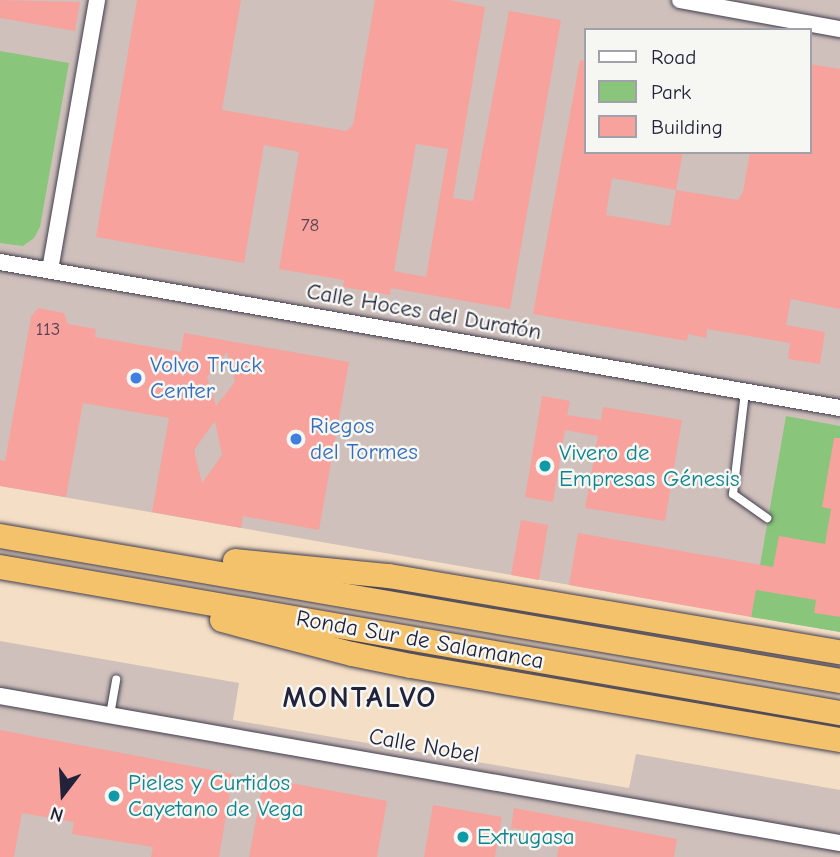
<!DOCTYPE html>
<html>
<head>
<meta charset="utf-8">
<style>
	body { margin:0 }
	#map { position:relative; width:840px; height:857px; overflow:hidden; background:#f4dec5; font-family:"Comic Neue",sans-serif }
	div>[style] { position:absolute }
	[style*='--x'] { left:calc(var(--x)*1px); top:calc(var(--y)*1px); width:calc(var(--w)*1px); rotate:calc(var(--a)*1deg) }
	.industrial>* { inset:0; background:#cfc0bb }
	.green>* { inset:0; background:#89c57a }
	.building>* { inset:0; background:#f7a29d }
	.roads { filter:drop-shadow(0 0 2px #423e50) drop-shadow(0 0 2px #423e50) }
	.service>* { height:8px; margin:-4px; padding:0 4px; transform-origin:4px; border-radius:4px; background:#fff }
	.minor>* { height:16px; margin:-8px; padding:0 8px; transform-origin:8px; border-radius:8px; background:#fff }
	.trunk>* { height:24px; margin:-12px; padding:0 12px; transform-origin:12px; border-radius:12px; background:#f3c26a }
	.dots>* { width:19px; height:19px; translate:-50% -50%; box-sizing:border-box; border:4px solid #f6f6f2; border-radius:50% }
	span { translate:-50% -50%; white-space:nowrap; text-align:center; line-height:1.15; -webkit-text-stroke:5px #f6f6f2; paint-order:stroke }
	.number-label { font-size:19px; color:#574254 }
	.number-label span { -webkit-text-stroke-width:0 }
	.street-label { font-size:23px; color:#22223b }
	.shop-label { font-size:23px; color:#366cbe }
	.left { translate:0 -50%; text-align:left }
	.culture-label { font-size:23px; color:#0d838f }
	.district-label { font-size:30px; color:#22223b; font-weight:700; letter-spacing:2px }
	.legend { position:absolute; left:584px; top:28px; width:228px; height:126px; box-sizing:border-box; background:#f6f6f2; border:2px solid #a1a1a9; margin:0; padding:9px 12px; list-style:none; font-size:21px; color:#22223b }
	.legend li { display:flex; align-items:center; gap:14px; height:35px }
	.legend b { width:35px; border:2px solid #a1a1a9 }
	.north { position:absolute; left:28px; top:759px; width:70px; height:70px; -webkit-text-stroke:5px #f6f6f2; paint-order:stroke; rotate:197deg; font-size:19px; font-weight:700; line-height:28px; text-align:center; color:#22223b }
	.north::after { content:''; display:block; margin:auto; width:24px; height:32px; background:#22223b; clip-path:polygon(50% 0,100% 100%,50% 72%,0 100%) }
</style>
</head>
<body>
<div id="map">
	<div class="industrial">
		<div style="clip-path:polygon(evenodd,0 0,840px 0,840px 632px,0 486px,0 0,586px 30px,810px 30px,810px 152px,586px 152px,586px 30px)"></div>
		<div style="clip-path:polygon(0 641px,239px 683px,233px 720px,629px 788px,636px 754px,840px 790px,840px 857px,0 857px)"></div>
	</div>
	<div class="green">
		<div style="clip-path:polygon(0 51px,69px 63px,40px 227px,34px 238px,23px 246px,0 243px)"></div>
		<div style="clip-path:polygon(786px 416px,840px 426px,840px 632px,751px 617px)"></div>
	</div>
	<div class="building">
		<div style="clip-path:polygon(0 0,80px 2px,75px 31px,0 18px)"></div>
		<div style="clip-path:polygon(evenodd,137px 0,241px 0,222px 110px,346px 131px,353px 125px,375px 0,449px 0,485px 7px,453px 198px,473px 201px,509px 11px,561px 20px,510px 309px,391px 288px,390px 295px,343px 287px,344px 280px,279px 269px,299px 152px,264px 145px,244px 263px,96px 237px,137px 0,416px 144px,448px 149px,426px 277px,394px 271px,416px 144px)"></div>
		<div style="clip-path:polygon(evenodd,580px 60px,586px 61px,586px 152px,683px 152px,676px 190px,738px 200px,743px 192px,750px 152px,810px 152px,810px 64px,840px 69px,840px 309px,791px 299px,786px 325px,825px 332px,820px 364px,788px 359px,790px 343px,707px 329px,706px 338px,688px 334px,687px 341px,533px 314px,580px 60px,612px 178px,676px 190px,670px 226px,606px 215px,612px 178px)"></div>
		<div style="clip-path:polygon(evenodd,38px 308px,64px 313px,68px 324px,96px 329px,95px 337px,181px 352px,184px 333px,349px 362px,319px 530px,243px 516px,241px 528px,152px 512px,169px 418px,83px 403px,66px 497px,0 486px,0 460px,5px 461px,31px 317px,38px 308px,227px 352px,235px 382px,216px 406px,207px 377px,227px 352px,38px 308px,215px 421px,222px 455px,202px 483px,194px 450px,215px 421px)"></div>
		<div style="clip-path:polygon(542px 396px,570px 401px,567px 415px,601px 420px,603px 407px,682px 420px,665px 521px,585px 508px,598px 436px,565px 430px,553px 502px,525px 497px)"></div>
		<div style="clip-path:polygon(834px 438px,840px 438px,840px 617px,814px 613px,816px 600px,756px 590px,751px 617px,569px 585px,578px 533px,773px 567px,779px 536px,825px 544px,831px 509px,822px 507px)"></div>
		<div style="clip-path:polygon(521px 520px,548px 525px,539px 580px,511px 575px)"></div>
		<div style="clip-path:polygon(0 730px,233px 774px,219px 857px,151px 857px,153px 847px,72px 834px,74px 822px,22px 813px,14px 857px,0 857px)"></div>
		<div style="clip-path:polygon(264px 778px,387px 801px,377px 857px,249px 857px)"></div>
		<div style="clip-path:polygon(433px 805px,502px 817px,495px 857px,424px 857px)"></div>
		<div style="clip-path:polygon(514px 808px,677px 839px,674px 857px,557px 857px,561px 836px,511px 828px)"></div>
	</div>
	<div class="roads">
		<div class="service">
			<div style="--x:745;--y:392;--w:103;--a:96.7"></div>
			<div style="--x:733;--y:494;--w:42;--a:35.2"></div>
			<div style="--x:110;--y:715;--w:36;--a:-80"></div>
		</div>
		<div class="minor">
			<div style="--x:680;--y:0;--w:163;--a:10.3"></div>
			<div style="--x:0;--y:262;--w:853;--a:9.86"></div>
			<div style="--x:50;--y:270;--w:274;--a:-80.1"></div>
			<div style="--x:0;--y:696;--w:853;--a:9.93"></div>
		</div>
		<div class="trunk">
			<div style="--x:0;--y:536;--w:852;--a:9.79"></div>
			<div style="--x:235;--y:561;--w:155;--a:5.6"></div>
			<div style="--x:389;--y:576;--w:457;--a:9.6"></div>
			<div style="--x:0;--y:567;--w:853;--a:9.86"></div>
			<div style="--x:222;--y:620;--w:134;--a:14.7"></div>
			<div style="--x:352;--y:654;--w:60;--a:11.5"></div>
			<div style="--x:411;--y:666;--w:435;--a:9.8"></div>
		</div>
	</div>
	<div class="dots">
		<div style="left:136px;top:378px;background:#3f7fe0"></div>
		<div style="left:296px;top:439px;background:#3f7fe0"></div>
		<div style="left:545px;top:466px;background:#0f9aa8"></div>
		<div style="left:114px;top:796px;background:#0f9aa8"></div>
		<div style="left:463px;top:837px;background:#0f9aa8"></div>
	</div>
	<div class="number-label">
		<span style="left:310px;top:226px">78</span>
		<span style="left:48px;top:330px">113</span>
	</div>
	<div class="street-label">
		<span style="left:424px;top:312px;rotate:10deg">Calle Hoces del Duratón</span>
		<span style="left:420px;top:640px;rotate:10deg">Ronda Sur de Salamanca</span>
		<span style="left:424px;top:746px;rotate:10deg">Calle Nobel</span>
	</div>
	<div class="shop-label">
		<span class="left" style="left:150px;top:378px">Volvo Truck<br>Center</span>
		<span class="left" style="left:310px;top:439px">Riegos<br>del Tormes</span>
	</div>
	<div class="culture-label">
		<span class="left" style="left:559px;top:466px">Vivero de<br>Empresas Génesis</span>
		<span class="left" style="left:128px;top:796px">Pieles y Curtidos<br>Cayetano de Vega</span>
		<span class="left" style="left:477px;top:837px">Extrugasa</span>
	</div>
	<div class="district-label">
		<span style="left:360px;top:698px">MONTALVO</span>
	</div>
	<ul class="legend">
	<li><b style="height:9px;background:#fff"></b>Road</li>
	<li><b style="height:19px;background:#89c57a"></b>Park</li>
	<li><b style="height:19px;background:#f7a29d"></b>Building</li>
	</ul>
	<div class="north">N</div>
</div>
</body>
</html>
